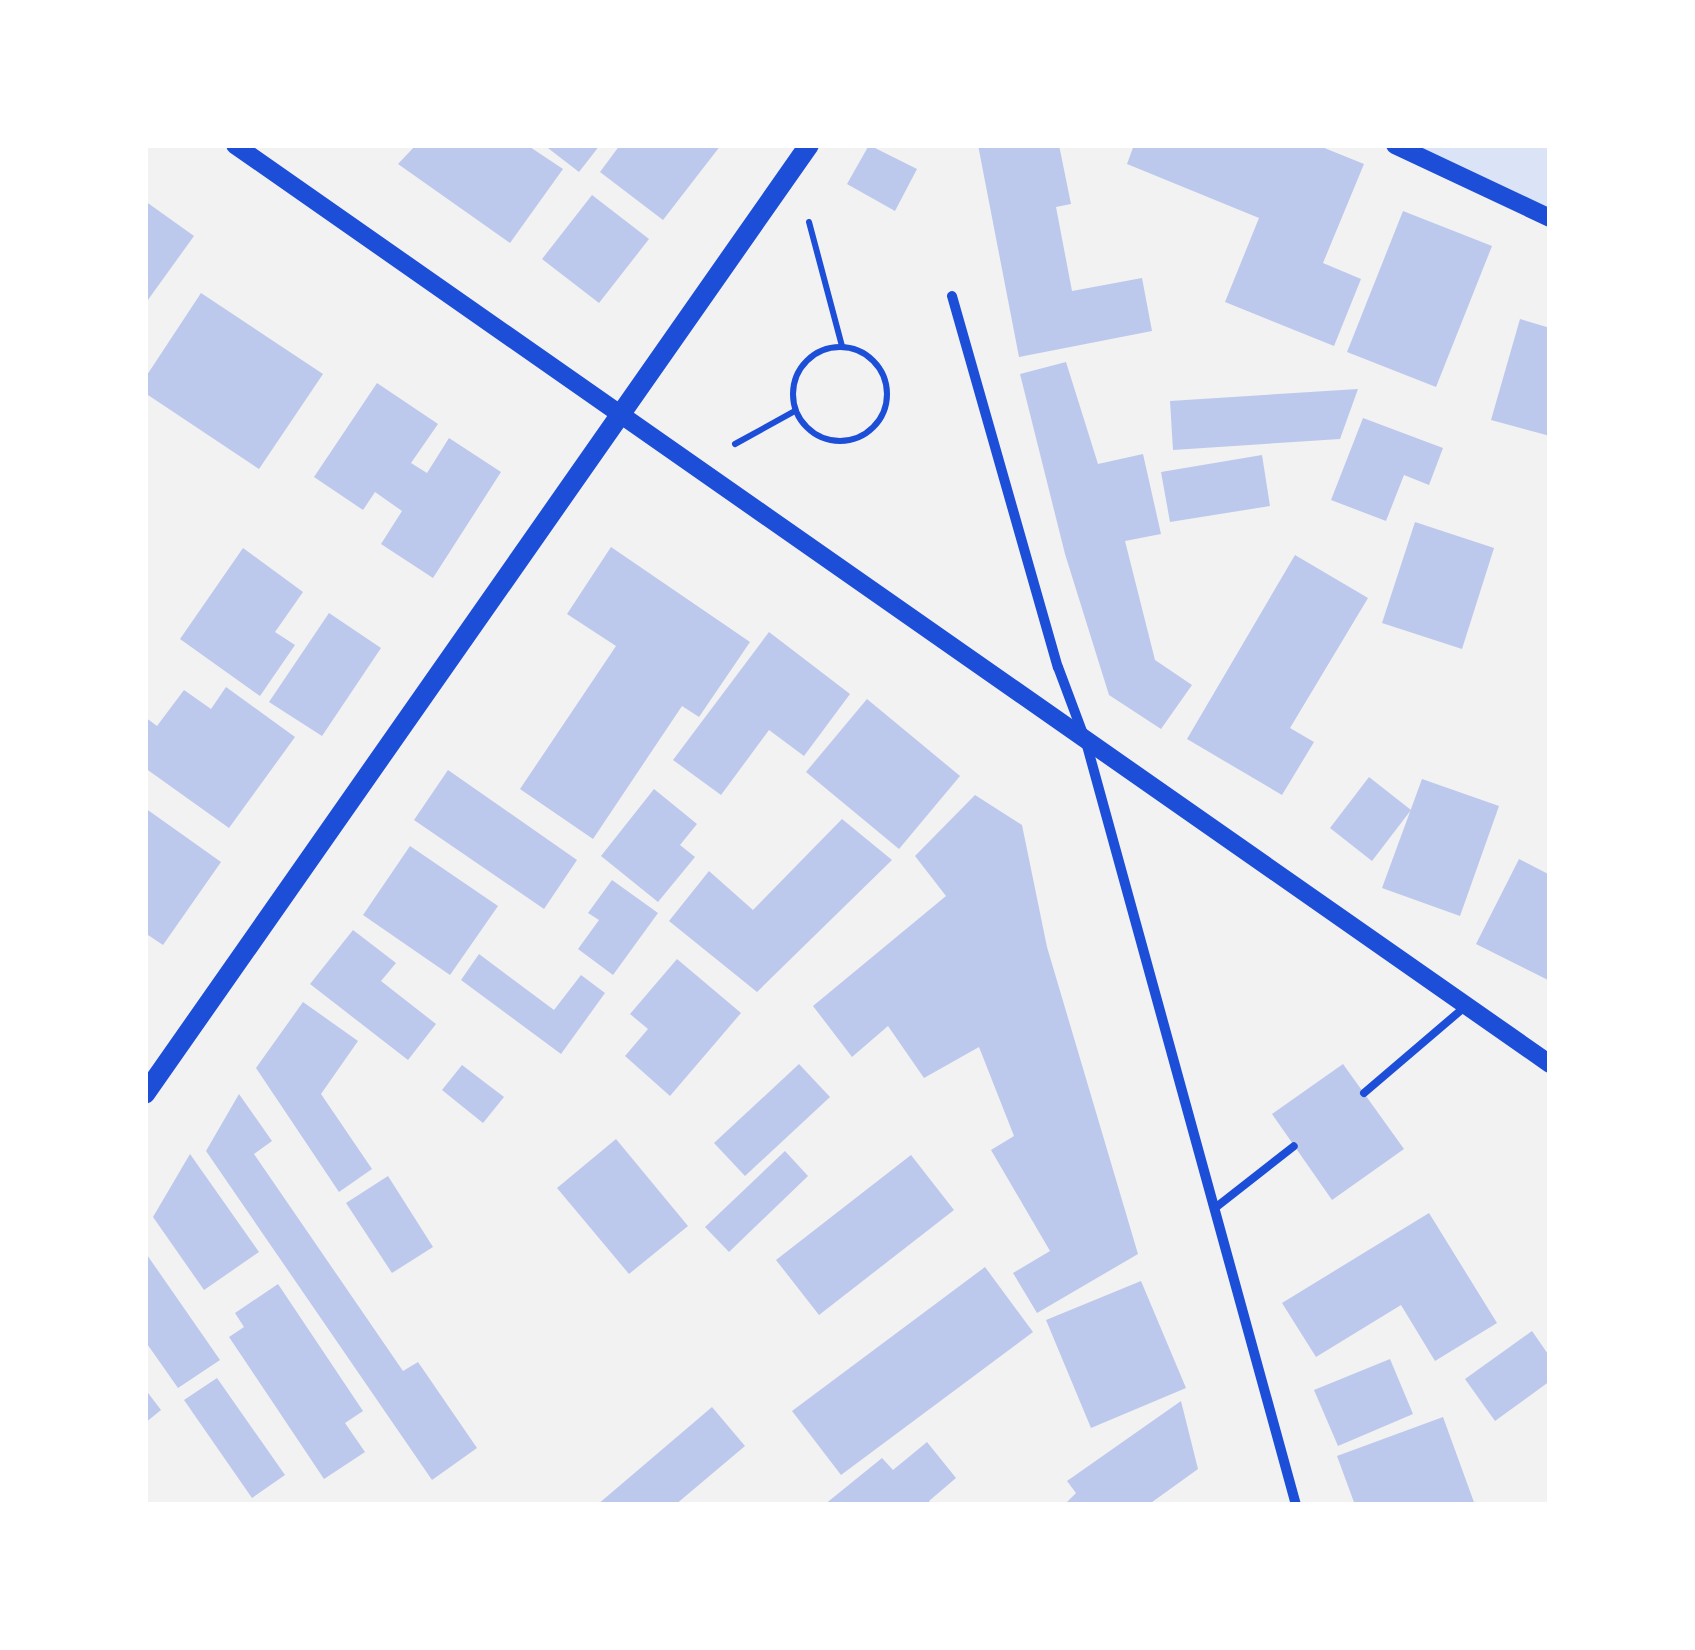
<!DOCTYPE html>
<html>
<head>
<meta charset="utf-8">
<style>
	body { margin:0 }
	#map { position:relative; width:1695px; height:1650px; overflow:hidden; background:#f2f2f2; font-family:"PT Sans Narrow",sans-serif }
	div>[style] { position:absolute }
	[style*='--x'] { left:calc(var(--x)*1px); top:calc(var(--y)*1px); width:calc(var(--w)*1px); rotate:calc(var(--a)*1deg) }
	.green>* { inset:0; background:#dbe4f7 }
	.building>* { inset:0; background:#bdc9ec }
	.path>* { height:6px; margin:-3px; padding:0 3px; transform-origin:3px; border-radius:3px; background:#1d4ed8 }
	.path>.ring { margin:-3px; padding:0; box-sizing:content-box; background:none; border:6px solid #1d4ed8; border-radius:50% }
	.service>* { height:8px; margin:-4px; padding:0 4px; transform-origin:4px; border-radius:4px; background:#1d4ed8 }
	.minor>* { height:10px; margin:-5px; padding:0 5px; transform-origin:5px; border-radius:5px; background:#1d4ed8 }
	.tertiary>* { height:18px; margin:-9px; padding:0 9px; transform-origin:9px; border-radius:9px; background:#1d4ed8 }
	.secondary>* { height:20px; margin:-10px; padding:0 10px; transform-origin:10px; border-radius:10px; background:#1d4ed8 }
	span { translate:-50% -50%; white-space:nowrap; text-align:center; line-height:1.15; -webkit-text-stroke:8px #fff; paint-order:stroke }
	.frame { position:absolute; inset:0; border:148px solid #fff; pointer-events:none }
</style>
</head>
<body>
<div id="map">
	<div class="green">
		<div style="clip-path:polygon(1395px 145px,1550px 145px,1550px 218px)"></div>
	</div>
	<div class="building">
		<div style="clip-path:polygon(416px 145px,527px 145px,563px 169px,510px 243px,398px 164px)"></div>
		<div style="clip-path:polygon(544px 145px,600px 145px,579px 172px)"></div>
		<div style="clip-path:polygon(620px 145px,721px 145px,663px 220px,600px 172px)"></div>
		<div style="clip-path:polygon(869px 145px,917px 169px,895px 211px,847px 184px)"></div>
		<div style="clip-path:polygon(978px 145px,1059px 145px,1071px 204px,1056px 207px,1072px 291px,1142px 278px,1152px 331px,1019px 357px)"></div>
		<div style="clip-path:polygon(1134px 145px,1317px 145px,1364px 164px,1323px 263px,1361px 279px,1334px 346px,1225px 302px,1259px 218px,1127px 164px)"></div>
		<div style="clip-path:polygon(592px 195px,649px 239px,599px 303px,542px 259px)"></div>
		<div style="clip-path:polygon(145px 201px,194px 236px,145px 304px)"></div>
		<div style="clip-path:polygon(1403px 211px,1492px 246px,1436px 387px,1347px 352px)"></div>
		<div style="clip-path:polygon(201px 293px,323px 374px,259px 469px,145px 393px,145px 378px)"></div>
		<div style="clip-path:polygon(1520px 319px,1550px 328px,1550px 436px,1491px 420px)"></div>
		<div style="clip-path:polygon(1066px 362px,1098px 464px,1143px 454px,1161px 534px,1125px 541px,1155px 660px,1192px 685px,1161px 729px,1109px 695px,1065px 554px,1020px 374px)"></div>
		<div style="clip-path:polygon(377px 383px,438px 424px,411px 463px,427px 473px,449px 438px,501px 472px,433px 578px,381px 544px,402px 511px,375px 492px,363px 510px,314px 477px)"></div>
		<div style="clip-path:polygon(1358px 389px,1340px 439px,1173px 450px,1170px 401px)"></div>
		<div style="clip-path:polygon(1363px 418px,1443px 448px,1429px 485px,1404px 475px,1386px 521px,1331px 500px)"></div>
		<div style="clip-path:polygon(1262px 455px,1270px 506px,1170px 522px,1161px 472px)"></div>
		<div style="clip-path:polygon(1415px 522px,1494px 548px,1462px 649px,1382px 623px)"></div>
		<div style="clip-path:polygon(611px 547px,750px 642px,699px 717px,682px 706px,593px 839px,520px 789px,616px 646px,567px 614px)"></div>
		<div style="clip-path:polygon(243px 548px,303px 592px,275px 632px,295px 645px,260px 696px,180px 639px)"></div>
		<div style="clip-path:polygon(1295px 555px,1368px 598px,1290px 728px,1314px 742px,1282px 795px,1187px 739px)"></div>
		<div style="clip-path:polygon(329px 613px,381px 648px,322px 736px,269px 702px)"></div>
		<div style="clip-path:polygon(769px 632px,850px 694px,804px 756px,769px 730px,721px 795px,673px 760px)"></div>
		<div style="clip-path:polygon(226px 687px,295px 737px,229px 828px,145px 768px,145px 717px,157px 726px,184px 690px,211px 709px)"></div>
		<div style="clip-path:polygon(867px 699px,960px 776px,899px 849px,806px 772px)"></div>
		<div style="clip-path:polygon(448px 770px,577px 860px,544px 909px,414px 820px)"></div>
		<div style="clip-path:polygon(1369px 777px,1411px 810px,1372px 861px,1330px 828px)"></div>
		<div style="clip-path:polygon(1422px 779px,1499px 806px,1460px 916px,1382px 888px)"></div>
		<div style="clip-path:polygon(654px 789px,697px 824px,680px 845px,695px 857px,658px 902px,601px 856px)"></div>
		<div style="clip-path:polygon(975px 795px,1022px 825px,1047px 947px,1138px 1254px,1037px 1313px,1013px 1273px,1050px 1251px,991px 1150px,1014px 1136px,979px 1047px,924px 1078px,888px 1026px,852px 1057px,813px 1006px,946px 896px,915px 856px)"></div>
		<div style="clip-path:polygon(145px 808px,221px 862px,163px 945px,145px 933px)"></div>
		<div style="clip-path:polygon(842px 819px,892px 860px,757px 992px,669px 921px,709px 871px,753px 910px)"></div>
		<div style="clip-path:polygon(410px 846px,498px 906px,450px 975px,363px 915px)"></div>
		<div style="clip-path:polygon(1519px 859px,1550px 875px,1550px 981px,1476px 944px)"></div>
		<div style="clip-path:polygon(612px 880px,658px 913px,613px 975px,578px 949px,599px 920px,588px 913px)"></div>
		<div style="clip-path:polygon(353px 930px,396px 963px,381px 981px,436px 1024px,408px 1060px,310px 984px)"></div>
		<div style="clip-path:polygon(479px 954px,554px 1010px,581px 975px,605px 993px,561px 1054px,461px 980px)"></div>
		<div style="clip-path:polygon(677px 959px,741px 1013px,670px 1096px,625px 1056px,648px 1029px,630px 1014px)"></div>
		<div style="clip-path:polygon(303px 1002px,358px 1041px,321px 1094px,372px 1169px,339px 1192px,256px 1068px)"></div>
		<div style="clip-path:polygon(799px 1064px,830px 1097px,745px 1176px,714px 1143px)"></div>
		<div style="clip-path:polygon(1343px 1064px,1404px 1149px,1332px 1200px,1272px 1114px)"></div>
		<div style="clip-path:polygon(462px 1065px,504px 1097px,483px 1123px,442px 1090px)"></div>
		<div style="clip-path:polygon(239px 1094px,272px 1141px,254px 1154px,403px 1371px,418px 1362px,477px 1448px,432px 1480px,206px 1151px)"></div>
		<div style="clip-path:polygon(616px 1139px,688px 1226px,629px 1274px,557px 1188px)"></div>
		<div style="clip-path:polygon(785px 1151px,808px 1176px,729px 1252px,705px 1227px)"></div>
		<div style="clip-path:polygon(190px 1154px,259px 1252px,204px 1290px,153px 1217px)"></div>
		<div style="clip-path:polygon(911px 1155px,954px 1210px,819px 1315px,776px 1260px)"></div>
		<div style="clip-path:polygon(388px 1176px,433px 1247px,392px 1273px,346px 1203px)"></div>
		<div style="clip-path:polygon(1429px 1213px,1497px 1323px,1435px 1361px,1401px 1305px,1316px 1357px,1282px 1303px)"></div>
		<div style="clip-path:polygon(145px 1252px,220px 1360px,178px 1388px,145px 1341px)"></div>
		<div style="clip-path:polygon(985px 1267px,1033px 1332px,841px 1475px,792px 1411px)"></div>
		<div style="clip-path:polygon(1141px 1281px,1186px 1388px,1091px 1428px,1046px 1320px)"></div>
		<div style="clip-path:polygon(278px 1284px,363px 1411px,345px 1423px,365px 1452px,324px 1479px,229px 1337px,244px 1327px,235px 1313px)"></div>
		<div style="clip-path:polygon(1532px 1331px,1550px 1357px,1550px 1381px,1495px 1421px,1465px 1379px)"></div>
		<div style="clip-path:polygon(1390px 1359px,1413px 1414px,1338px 1446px,1314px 1390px)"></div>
		<div style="clip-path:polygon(217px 1378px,285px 1475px,252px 1498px,184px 1400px)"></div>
		<div style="clip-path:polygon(145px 1389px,161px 1410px,145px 1423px)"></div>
		<div style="clip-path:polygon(1181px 1401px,1198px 1469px,1148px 1505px,1064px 1505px,1076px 1493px,1067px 1481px)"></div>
		<div style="clip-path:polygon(712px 1407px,745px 1446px,675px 1505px,597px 1505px)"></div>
		<div style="clip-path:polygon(1443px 1417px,1475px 1505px,1355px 1505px,1337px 1456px)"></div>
		<div style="clip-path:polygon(927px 1442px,956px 1478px,929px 1501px,932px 1505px,824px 1505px,882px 1458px,893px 1470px)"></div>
	</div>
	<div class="path">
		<div style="--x:809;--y:222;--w:128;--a:75.1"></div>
		<div class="ring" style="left:793px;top:347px;width:88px;height:88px"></div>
		<div style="--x:735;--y:444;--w:68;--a:-28.8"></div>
	</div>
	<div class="service">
		<div style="--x:1364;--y:1093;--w:134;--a:-40.5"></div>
		<div style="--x:1215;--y:1208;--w:100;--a:-38.1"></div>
	</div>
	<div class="minor">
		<div style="--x:952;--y:296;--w:386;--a:74.1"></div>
		<div style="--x:1058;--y:667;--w:80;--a:69.5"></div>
		<div style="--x:1086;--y:742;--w:791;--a:74.61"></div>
	</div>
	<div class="tertiary">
		<div style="--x:235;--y:145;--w:1604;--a:34.95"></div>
		<div style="--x:1395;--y:145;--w:171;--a:25.2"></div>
	</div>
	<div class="secondary">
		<div style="--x:145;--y:1094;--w:1158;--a:-55.02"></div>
	</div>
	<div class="frame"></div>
</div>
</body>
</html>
